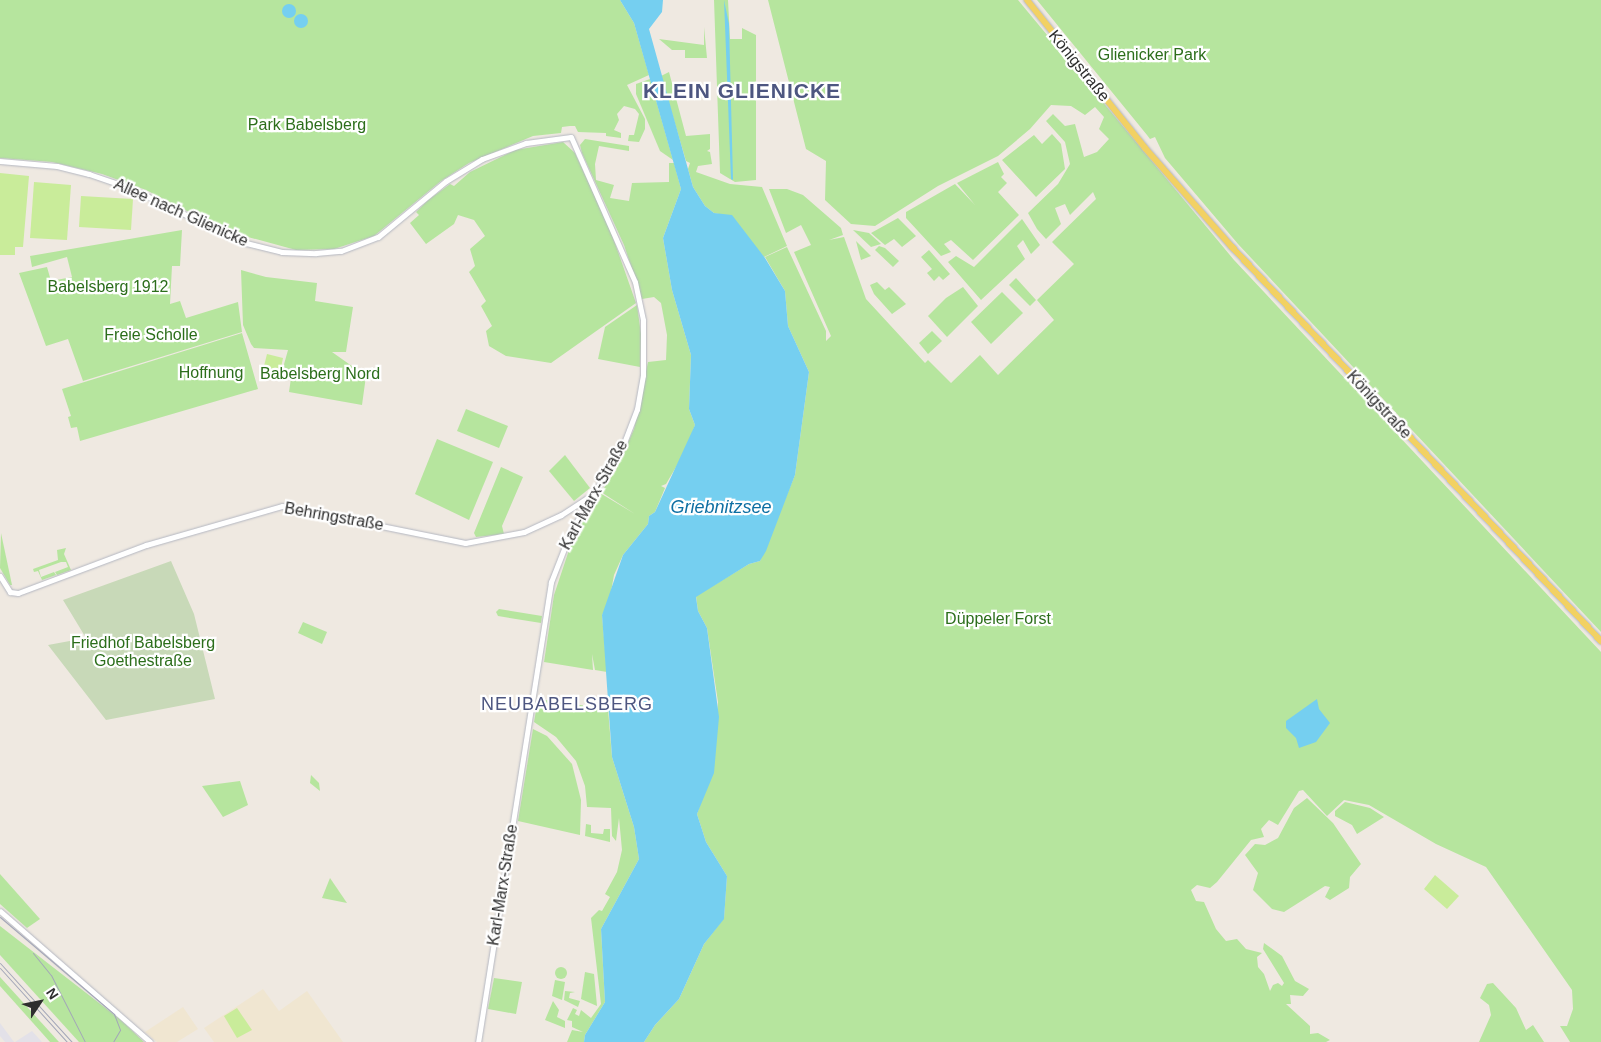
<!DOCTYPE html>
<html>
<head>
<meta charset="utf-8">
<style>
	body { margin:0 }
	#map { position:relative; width:1601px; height:1042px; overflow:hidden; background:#efe9e1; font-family:Arial,sans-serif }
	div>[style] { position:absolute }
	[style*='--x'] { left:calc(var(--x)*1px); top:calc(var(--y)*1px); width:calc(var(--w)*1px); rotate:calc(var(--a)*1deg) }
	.industrial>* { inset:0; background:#e3e1e8 }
	.education>* { inset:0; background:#f0e6d1 }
	.green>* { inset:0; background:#b6e59e }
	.round { border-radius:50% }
	.cemetery>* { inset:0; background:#c8d9b8 }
	.pitch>* { inset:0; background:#c9ec9a }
	.water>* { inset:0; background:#75cff0 }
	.roads { filter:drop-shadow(0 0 1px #b4b7c1) drop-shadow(0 0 1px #b4b7c1) }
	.tertiary>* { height:5px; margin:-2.5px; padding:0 2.5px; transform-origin:2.5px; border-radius:2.5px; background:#fff }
	.primary>* { height:6px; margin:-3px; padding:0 3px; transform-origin:3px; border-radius:3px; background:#f2d163 }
	.tram>* { height:1px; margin:-0.5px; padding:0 0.5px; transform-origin:0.5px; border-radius:0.5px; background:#a3a6b8 }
	.rail>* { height:1px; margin:-0.5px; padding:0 0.5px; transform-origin:0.5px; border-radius:0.5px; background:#a3a6b8 }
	span { translate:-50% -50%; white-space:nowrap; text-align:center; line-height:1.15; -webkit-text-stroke:4.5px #fff; paint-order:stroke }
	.park-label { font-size:16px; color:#2c6e1b }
	.street-label { font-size:16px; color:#2e2e2e }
	.water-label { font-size:18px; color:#0d6fa3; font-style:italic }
	.neighbourhood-label { font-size:18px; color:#4d5680; letter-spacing:1px }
	.district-label { font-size:21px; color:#4d5680; font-weight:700; letter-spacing:1px }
	.north { position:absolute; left:15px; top:977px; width:50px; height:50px; -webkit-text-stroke:4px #fff; paint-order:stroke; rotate:56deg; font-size:14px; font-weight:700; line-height:20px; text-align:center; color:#2e2e2e }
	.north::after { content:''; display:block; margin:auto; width:18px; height:22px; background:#2e2e2e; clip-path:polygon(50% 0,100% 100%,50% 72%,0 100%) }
</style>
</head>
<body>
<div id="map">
	<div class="industrial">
		<div style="clip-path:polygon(0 1023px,14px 1042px,5px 1042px,0 1036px)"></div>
		<div style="clip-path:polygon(32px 1031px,42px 1042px,15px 1042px)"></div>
	</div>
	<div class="education">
		<div style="clip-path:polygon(263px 989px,279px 1011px,307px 991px,343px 1042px,214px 1042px,204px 1028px)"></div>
		<div style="clip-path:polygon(183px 1007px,198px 1029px,177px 1042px,157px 1042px,145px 1032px)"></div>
	</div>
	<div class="green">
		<div style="clip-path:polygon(0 0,620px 0,634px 23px,649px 75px,627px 85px,645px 119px,645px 129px,639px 142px,628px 141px,629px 135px,634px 135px,639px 114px,635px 109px,624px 106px,617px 114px,609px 104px,617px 114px,619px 120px,614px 130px,621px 133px,621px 138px,606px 136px,606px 133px,578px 132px,575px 126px,570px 126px,562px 127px,561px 133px,533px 136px,469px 163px,441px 181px,374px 236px,334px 249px,296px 250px,226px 231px,146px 190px,102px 174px,52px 162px,0 158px)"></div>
		<div style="clip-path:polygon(714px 0,728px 0,730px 39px,742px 39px,742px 28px,756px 35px,756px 180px,735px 182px,720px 173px)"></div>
		<div style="clip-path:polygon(768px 0,1018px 0,1234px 260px,1601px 652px,1601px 1042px,1570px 1042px,1560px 1026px,1567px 1026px,1573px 1009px,1572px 990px,1486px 867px,1436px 844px,1369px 805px,1344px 800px,1327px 816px,1303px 790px,1299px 791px,1278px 825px,1269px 820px,1261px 829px,1264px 837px,1251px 840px,1217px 882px,1210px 888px,1197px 885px,1191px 890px,1196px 901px,1204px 902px,1216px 929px,1226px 941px,1237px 939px,1246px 949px,1262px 953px,1257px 957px,1258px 967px,1264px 974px,1270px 991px,1273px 985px,1278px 983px,1282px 986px,1284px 983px,1263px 949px,1264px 943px,1282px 956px,1295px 981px,1309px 989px,1303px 996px,1290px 995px,1291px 1004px,1286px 1004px,1310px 1026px,1310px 1034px,1318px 1033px,1330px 1040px,1326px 1042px,644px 1042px,655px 1025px,679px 999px,704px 944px,724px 918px,727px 876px,706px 842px,697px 814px,714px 764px,718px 702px,707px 628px,698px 611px,696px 596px,749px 564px,760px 561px,795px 475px,809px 372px,788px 326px,785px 291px,765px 257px,787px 247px,826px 331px,826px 341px,831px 336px,794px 252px,811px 245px,801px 225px,786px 233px,769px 189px,787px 189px,803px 195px,841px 228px,843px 235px,829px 240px,844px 237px,866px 299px,925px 363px,928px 360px,951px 383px,980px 355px,998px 375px,1054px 320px,1037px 300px,1074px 264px,1052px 242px,1096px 199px,1093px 192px,1070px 215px,1065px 204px,1055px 208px,1061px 224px,1046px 239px,1037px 229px,1028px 213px,1058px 184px,1070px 164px,1065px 142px,1046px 121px,1053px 114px,1065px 126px,1075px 124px,1084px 157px,1097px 152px,1109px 139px,1099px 129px,1104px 117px,1095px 107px,1085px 115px,1071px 106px,1051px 105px,1030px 129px,998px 156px,938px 186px,875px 226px,851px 224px,825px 200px,826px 161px,806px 149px)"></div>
		<div style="clip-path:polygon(1037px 0,1601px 0,1601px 632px,1238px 244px,1165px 158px,1155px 137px,1150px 139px,1147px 135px)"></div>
		<div style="clip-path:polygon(704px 27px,707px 58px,685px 58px,685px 50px,672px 50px,659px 39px,704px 45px)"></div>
		<div style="clip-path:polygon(669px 72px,686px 136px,710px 134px,710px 149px,707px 151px,710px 152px,712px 164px,698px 166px,696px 172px,730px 184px,762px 187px,787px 246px,764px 257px,729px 216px,714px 213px,705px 206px,693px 187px,688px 169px,690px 163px,686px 161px,661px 76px)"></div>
		<div style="clip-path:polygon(650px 79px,673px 160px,660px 151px,636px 94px,636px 84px)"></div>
		<div style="clip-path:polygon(1052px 134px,1061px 144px,1065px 169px,1036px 197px,1002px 160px,1034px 135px,1042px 144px)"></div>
		<div style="clip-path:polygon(585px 139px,629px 146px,629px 151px,599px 146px,595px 164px,596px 180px,614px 185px,610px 198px,629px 201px,632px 183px,669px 182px,669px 163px,674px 163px,681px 189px,663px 238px,672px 290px,691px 355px,689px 409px,695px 425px,686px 450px,666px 484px,661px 486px,665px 488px,655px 512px,649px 516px,648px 524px,623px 555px,614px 575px,609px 603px,602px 615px,607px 672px,595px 670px,592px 654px,593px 670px,544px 662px,554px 595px,574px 535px,600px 493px,635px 514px,601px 492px,616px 470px,634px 429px,648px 362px,666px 360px,667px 335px,661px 303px,654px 297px,642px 299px,624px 245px,582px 153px,580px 145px)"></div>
		<div style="clip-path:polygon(563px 142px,575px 153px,610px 229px,636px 303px,551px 363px,506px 356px,489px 346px,486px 331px,492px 326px,481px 306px,486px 301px,469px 272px,475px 266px,470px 249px,485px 236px,474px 220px,458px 215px,454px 224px,426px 244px,410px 223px,419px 215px,416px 212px,427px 201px,450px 184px,454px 186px,470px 172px,515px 150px)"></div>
		<div style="clip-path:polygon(998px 162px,1004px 174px,1001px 177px,1007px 183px,998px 192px,1019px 215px,973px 260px,951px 240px,944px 244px,951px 252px,941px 256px,906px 218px,906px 212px,955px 184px,975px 205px,957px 183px)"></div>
		<div style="clip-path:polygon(898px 218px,916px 236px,902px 247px,894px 239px,885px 245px,871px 233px)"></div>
		<div style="clip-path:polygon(1022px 219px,1040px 245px,1031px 254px,1023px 240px,1017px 246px,1025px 259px,981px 300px,948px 262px,956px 256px,974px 267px)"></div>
		<div style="clip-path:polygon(182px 230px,180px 266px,172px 266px,170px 304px,180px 301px,186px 318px,238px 302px,242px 332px,83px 381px,68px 339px,46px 346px,19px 273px,47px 267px,51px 281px,72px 277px,67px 257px,32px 267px,30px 256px)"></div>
		<div style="clip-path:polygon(853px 230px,869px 233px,881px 244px,871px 247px)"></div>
		<div style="clip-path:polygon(856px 241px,871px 256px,861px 260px)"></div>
		<div style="clip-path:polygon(879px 246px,885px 248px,899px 261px,893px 267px,875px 250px)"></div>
		<div style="clip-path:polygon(929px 250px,950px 274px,943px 280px,939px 276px,934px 281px,927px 273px,932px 269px,921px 257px)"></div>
		<div style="clip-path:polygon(241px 270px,266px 277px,317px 283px,315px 301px,353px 307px,346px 352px,332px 352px,366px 376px,362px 405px,289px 392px,291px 378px,281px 375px,288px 350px,254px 348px,251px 344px,243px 325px)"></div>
		<div style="clip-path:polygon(1016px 278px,1036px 300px,1030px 306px,1009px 285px)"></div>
		<div style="clip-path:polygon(877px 282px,885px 290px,889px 287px,906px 304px,892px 314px,874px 294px,870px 285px)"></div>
		<div style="clip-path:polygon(963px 287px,978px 306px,947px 337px,928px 316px,946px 298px)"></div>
		<div style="clip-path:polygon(1002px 292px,1023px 313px,991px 344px,971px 322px)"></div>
		<div style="clip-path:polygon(637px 305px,641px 334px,640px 367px,598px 359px,605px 327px)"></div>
		<div style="clip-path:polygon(932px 331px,942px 341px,928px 354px,919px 343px)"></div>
		<div style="clip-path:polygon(242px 333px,258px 389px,80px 441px,77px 427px,71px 428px,68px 417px,71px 416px,62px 389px)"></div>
		<div style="clip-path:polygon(466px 409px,508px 426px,499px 448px,457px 431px)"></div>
		<div style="clip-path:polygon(437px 439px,493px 462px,469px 520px,415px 494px)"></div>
		<div style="clip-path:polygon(565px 455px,590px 488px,574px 501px,549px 471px)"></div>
		<div style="clip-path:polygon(501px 467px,523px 477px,502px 526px,504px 534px,476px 537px,474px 533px)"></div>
		<div style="clip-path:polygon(1px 533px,12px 585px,10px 585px,0 568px)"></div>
		<div style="clip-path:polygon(66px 548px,64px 554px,71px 570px,57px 575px,55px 572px,68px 567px,66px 562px,61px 562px,39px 570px,41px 577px,54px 572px,56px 575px,42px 580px,38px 571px,34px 572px,33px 569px,58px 560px,57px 550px)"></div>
		<div style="clip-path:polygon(499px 609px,542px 616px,541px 623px,498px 616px,496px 612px)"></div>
		<div style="clip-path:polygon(303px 622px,327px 632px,322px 644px,298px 633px)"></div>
		<div style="clip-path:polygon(538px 699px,608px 709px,612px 757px,634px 827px,639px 859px,601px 929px,605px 1002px,585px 1035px,584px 1042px,567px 1042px,572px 1030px,583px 1032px,572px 1027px,572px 1021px,567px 1020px,573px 1008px,577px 1010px,575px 1014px,579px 1016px,581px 1010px,591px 1018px,601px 1004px,591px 918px,599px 910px,602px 911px,610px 897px,605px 894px,617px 872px,622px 850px,619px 818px,616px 841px,612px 836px,611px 808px,587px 807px,585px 786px,576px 761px,556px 737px,534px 722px)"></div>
		<div style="clip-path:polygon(533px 729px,547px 736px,572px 764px,581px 800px,580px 835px,518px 821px)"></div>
		<div style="clip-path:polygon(311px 775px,319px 783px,320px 791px,310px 783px)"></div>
		<div style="clip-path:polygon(240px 781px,248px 805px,223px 817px,202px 786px)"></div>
		<div style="clip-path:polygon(1307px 798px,1333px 823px,1361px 864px,1350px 877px,1349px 888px,1330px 900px,1325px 897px,1330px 887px,1325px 886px,1284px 912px,1272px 909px,1253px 890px,1258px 873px,1245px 855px,1255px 844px,1265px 845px,1278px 838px,1294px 808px)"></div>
		<div style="clip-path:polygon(1345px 802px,1370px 808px,1384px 817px,1357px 834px,1352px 825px,1335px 816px,1335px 811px)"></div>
		<div style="clip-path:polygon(586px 824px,591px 825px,591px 833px,603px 834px,604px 829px,610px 829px,610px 842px,585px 836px)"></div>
		<div style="clip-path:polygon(0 874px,40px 919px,27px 928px,0 904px)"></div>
		<div style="clip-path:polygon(330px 878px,347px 903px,322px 898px)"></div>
		<div style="clip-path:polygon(0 926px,121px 1020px,144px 1042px,79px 1042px,0 955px)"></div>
		<div class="round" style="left:555px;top:967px;width:12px;height:12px"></div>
		<div style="clip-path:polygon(585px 972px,594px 974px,597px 1006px,581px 999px)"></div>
		<div style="clip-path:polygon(0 977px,59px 1042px,50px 1042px,0 986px)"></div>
		<div style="clip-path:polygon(494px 978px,522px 982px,516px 1014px,488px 1009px)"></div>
		<div style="clip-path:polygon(555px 980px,565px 982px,562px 1000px,552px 996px)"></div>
		<div style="clip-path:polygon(1493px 983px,1516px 1008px,1526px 1030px,1533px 1025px,1544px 1042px,1479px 1042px,1491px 1015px,1489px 1005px,1480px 998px,1487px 984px)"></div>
		<div style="clip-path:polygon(565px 991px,575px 992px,570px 993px,569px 998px,580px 1001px,578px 1007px,564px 1000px)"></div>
		<div style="clip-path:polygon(553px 1001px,559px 1010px,557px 1017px,565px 1021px,565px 1028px,545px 1020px)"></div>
	</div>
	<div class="cemetery">
		<div style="clip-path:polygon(171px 561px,194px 614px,215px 699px,106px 720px,48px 645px,86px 638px,63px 600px)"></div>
	</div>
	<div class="pitch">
		<div style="clip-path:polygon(0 173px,29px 176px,23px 247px,15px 247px,15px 255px,0 255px)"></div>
		<div style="clip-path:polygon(34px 182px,71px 185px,67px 240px,30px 238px)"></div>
		<div style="clip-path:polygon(81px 196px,133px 199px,131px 230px,79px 227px)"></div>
		<div style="clip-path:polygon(267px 354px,283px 358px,279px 378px,262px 374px)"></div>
		<div style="clip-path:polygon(1435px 875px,1459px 896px,1447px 909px,1424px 889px)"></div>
		<div style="clip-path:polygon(237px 1008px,252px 1030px,237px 1038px,224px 1016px)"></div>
	</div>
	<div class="water">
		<div style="clip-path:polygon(620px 0,663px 0,662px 12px,649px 29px,693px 187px,705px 206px,714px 213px,732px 215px,765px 258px,785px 291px,788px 326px,809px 372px,795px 475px,766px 551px,760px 561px,749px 564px,696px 597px,698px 611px,707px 628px,719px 717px,714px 773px,697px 814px,706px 842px,727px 876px,724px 919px,704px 944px,679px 999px,655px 1025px,644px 1042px,584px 1042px,585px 1035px,605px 1002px,601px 929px,639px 859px,634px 827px,612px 757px,602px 615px,623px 555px,648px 524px,649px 516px,655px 512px,695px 425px,689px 409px,691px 355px,672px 290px,663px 238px,681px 189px,634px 23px)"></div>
		<div style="clip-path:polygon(724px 0,729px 24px,733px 180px,731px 179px)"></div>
		<div class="round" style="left:282px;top:4px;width:14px;height:14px"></div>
		<div class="round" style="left:294px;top:14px;width:14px;height:14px"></div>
		<div style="clip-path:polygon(1317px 699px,1319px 709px,1330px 723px,1316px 742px,1299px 748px,1296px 738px,1286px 728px,1286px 721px)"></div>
	</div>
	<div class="roads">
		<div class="tertiary">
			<div style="--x:0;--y:161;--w:57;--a:5"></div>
			<div style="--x:57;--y:166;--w:33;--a:14"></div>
			<div style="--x:89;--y:174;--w:43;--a:18.9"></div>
			<div style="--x:130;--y:188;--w:124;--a:25.7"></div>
			<div style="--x:242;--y:242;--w:41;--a:14"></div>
			<div style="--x:282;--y:252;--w:34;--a:2"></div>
			<div style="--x:316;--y:253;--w:25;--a:-5"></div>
			<div style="--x:341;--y:251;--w:40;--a:-21"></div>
			<div style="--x:378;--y:237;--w:88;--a:-39.5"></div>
			<div style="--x:446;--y:181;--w:42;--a:-31.4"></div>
			<div style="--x:482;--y:159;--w:47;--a:-20"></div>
			<div style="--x:526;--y:143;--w:45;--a:-7.6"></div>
			<div style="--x:571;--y:137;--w:158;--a:66.2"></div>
			<div style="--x:635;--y:282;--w:39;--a:78"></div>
			<div style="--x:643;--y:320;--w:55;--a:90"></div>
			<div style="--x:643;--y:375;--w:35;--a:100"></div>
			<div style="--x:637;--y:409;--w:39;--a:111"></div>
			<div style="--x:623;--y:445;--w:100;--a:121.2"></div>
			<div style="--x:571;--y:531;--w:55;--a:111.4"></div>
			<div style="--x:551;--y:582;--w:466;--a:99"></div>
			<div style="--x:0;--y:576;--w:19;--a:58"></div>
			<div style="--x:10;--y:592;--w:8;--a:7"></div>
			<div style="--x:18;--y:593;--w:137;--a:-20.6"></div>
			<div style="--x:146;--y:545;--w:141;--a:-16"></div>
			<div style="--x:282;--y:506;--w:187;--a:11.4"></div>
			<div style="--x:465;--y:543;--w:60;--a:-10.6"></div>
			<div style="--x:524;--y:532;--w:41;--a:-24.7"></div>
			<div style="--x:561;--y:515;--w:35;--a:-33"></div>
			<div style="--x:0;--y:911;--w:199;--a:41.1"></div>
		</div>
		<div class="primary">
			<div style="--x:1027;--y:0;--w:189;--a:51.4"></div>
			<div style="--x:1145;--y:148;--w:132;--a:48.7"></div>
			<div style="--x:1232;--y:247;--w:540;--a:46.88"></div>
		</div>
	</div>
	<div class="tram">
		<div style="--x:0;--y:917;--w:150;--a:40.4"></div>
		<div style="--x:114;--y:1014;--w:17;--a:69"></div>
		<div style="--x:120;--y:1030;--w:14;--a:120"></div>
		<div style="--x:33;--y:953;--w:28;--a:51"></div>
		<div style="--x:51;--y:975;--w:75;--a:63.1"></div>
		<div style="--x:0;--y:963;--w:107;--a:47.7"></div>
	</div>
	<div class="rail">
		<div style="--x:0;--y:968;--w:100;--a:47.8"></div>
	</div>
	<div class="park-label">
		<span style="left:1152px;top:55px">Glienicker Park</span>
		<span style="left:307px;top:125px">Park Babelsberg</span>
		<span style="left:108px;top:287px">Babelsberg 1912</span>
		<span style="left:151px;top:335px">Freie Scholle</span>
		<span style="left:211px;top:373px">Hoffnung</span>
		<span style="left:320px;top:374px">Babelsberg Nord</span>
		<span style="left:998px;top:619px">Düppeler Forst</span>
		<span style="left:143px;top:652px">Friedhof Babelsberg<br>Goethestraße</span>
	</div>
	<div class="street-label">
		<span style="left:1079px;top:66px;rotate:51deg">Königstraße</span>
		<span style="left:181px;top:213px;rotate:24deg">Allee nach Glienicke</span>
		<span style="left:1379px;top:405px;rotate:47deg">Königstraße</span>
		<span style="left:594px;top:495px;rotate:-61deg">Karl-Marx-Straße</span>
		<span style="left:334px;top:517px;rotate:10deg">Behringstraße</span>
		<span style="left:503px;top:885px;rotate:-81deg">Karl-Marx-Straße</span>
	</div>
	<div class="water-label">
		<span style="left:721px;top:507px">Griebnitzsee</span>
	</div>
	<div class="neighbourhood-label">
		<span style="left:567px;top:704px">NEUBABELSBERG</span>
	</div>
	<div class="district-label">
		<span style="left:742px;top:91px">KLEIN GLIENICKE</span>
	</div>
	<div class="north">N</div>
</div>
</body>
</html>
